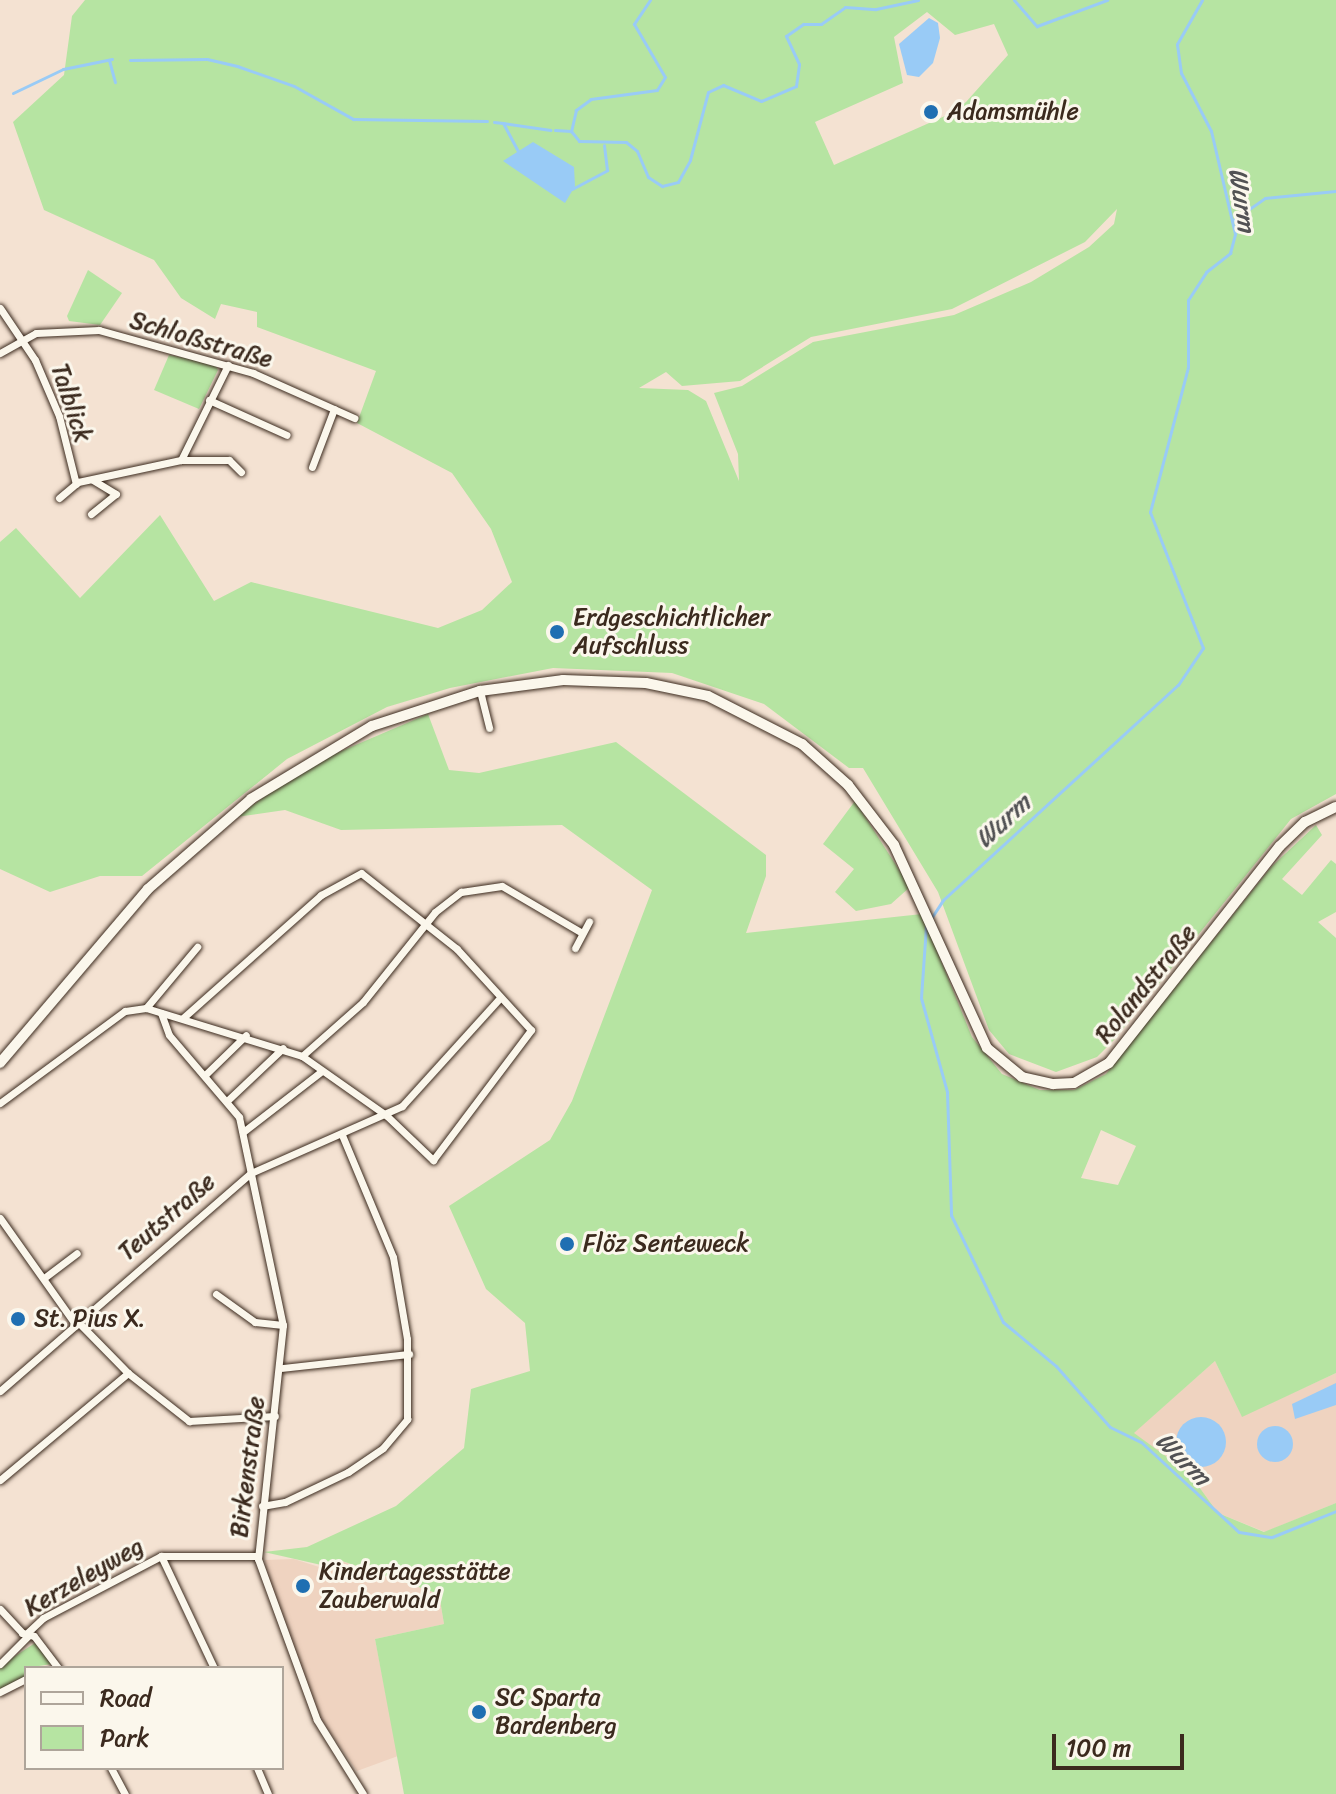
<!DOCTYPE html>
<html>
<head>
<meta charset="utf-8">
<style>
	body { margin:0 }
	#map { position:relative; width:1336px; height:1794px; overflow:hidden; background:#f4e2d2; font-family:Sriracha,sans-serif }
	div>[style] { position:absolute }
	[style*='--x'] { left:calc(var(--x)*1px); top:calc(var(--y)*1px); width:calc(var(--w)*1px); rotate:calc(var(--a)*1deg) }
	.built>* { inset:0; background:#efd3c0 }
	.green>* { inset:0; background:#b6e4a2 }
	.water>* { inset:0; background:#99cbf6 }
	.round { border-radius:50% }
	.stream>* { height:3px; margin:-1.5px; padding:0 1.5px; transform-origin:1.5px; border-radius:1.5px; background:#99cbf6 }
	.roads { filter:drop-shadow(0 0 2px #3b2a1e) drop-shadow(0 0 2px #3b2a1e) }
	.street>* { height:7px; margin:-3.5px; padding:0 3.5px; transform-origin:3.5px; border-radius:3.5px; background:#fbf7ec }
	.secondary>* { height:10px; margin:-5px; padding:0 5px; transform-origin:5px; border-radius:5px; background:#fbf7ec }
	.dots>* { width:22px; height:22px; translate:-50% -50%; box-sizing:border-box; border:4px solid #fbf7ec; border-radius:50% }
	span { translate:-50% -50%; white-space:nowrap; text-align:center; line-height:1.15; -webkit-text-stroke:6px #fbf7ec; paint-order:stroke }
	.poi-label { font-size:24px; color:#3b2a1e }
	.left { translate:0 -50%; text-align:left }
	.street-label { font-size:24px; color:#3b2a1e }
	.water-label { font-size:26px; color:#525254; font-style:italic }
	.legend { position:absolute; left:24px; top:1666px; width:260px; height:104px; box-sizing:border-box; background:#fbf7ec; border:2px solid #aea59a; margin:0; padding:10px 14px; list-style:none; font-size:24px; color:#3b2a1e }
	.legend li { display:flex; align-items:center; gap:16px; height:40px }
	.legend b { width:40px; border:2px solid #aea59a }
	.scale { position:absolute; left:1052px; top:1734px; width:132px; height:36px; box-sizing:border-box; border:4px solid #3b2a1e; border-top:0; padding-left:10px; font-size:24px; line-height:28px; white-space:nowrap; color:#3b2a1e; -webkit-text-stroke:6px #fbf7ec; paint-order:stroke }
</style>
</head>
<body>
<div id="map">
	<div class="built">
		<div style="clip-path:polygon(1215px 1361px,1242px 1416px,1336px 1373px,1336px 1503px,1265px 1532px,1218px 1513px,1189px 1473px,1133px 1433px)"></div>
		<div style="clip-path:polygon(294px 1559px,338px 1573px,341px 1561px,439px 1594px,444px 1624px,375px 1639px,398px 1756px,357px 1771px,320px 1718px,267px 1579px,265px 1560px)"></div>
	</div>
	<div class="green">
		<div style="clip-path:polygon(evenodd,85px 0,1336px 0,1336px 794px,1291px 819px,1114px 1040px,1097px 1057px,1056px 1072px,1009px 1054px,989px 1030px,938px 892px,863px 768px,849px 768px,764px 704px,672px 673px,553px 668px,450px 688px,387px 707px,287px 759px,142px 876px,100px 876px,50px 892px,0 869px,0 542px,16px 528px,80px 598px,160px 515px,214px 601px,251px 582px,438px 628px,482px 610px,512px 582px,491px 529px,452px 473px,357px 423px,376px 371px,257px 327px,257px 312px,221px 304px,215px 319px,181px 298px,154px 260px,44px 210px,13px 122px,64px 75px,72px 16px,85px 0,927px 12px,955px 35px,994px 24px,1008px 55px,966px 102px,945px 116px,834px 165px,815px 122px,903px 83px,894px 37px,927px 12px,85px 0,1117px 209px,1114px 224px,1089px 247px,1031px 282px,954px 315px,813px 342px,742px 386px,714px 393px,738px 454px,739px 481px,706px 401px,688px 390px,639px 388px,666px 372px,682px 386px,740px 381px,811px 337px,952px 309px,1085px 242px,1117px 209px)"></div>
		<div style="clip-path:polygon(88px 270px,122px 293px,100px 325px,69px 321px,67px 316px)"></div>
		<div style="clip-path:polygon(169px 355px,214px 363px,218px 370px,199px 409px,154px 390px)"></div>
		<div style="clip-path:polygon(evenodd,428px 714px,449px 770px,479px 773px,616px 742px,766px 855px,766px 876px,746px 933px,922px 914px,972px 1037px,1002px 1074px,1040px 1090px,1074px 1090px,1106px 1074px,1271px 867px,1316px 825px,1322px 835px,1282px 879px,1302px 895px,1331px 860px,1336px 864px,1336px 912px,1318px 922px,1336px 938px,1336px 1373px,1242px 1417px,1215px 1361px,1134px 1433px,1189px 1473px,1218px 1513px,1264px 1532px,1336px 1503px,1336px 1794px,404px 1794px,375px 1639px,444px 1624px,439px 1594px,342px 1561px,339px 1569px,264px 1552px,307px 1547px,396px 1506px,464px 1448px,471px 1389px,530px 1371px,525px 1323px,486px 1289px,449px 1206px,550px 1140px,572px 1101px,652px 890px,562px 825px,341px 830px,285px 810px,236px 817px,311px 764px,428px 714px,1101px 1130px,1136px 1146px,1118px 1185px,1081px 1178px,1101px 1130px)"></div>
		<div style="clip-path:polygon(855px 801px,910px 887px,891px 904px,856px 911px,835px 892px,854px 869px,823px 844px)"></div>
		<div style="clip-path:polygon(35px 1643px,52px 1664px,26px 1668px,26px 1677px,0 1690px,0 1666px)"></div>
	</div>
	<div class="water">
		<div style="clip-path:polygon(929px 18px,938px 23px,940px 38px,933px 63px,919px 77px,907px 75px,899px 44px)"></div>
		<div style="clip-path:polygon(533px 142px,574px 167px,575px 186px,565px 203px,503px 161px)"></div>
		<div style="clip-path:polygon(1336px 1383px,1336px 1405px,1295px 1419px,1292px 1404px)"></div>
		<div class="round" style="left:1176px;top:1417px;width:50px;height:50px"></div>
		<div class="round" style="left:1257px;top:1426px;width:36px;height:36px"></div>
	</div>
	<div class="stream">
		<div style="--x:650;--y:0;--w:29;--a:124"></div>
		<div style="--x:634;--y:24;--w:61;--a:59.7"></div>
		<div style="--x:665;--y:77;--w:15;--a:122"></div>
		<div style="--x:657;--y:90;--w:67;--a:172.2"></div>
		<div style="--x:591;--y:99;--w:19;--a:144"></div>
		<div style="--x:576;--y:110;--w:22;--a:103"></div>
		<div style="--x:571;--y:131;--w:13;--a:51"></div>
		<div style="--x:579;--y:141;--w:47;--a:1.2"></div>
		<div style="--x:626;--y:142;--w:14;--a:39"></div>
		<div style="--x:637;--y:151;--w:28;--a:67"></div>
		<div style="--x:648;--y:177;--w:17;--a:33"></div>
		<div style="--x:662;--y:186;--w:16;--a:-14"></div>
		<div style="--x:678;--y:182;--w:25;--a:-61"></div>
		<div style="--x:690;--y:160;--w:70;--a:-75.2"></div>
		<div style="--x:708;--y:92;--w:17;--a:-25"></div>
		<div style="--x:723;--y:85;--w:41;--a:22.8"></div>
		<div style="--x:761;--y:101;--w:38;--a:-23"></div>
		<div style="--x:796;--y:86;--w:22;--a:-82"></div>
		<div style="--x:799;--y:64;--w:31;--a:-115"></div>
		<div style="--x:786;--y:36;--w:21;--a:-35"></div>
		<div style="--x:803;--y:24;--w:18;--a:0"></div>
		<div style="--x:821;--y:24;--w:29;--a:-35"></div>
		<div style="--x:845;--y:7;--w:31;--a:4"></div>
		<div style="--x:876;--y:9;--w:43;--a:-12.1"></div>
		<div style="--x:1014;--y:0;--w:35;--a:49"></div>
		<div style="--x:1037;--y:26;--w:75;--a:-20.4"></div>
		<div style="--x:109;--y:60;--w:23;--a:75"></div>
		<div style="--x:130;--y:60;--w:77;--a:-0.7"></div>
		<div style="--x:207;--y:59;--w:31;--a:13"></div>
		<div style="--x:237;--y:66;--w:60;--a:19.3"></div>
		<div style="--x:294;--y:86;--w:68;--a:29.2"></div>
		<div style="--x:353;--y:119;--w:134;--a:0.9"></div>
		<div style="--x:13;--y:93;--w:55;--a:-25.6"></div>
		<div style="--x:63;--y:69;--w:50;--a:-11.5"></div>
		<div style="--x:494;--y:122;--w:9;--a:6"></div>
		<div style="--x:503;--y:123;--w:34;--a:62"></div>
		<div style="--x:503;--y:123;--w:48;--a:8.5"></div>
		<div style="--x:555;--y:130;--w:16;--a:4"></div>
		<div style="--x:572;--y:189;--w:40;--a:-28"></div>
		<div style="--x:607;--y:170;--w:25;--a:-97"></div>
		<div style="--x:1232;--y:221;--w:40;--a:-34.9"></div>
		<div style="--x:1265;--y:198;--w:71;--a:-5.6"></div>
		<div style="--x:930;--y:920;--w:24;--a:-57"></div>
		<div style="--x:943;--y:900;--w:319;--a:-42.5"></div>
		<div style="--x:1178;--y:685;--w:45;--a:-56"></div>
		<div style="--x:1203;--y:648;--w:146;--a:-111.3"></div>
		<div style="--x:1150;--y:512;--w:150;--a:-75.3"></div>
		<div style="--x:1188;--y:367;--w:67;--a:-90"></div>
		<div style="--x:1188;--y:300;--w:33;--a:-57"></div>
		<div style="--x:1206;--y:272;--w:31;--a:-38"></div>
		<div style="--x:1230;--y:253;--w:20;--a:-75"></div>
		<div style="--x:1235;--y:234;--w:106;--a:-103.1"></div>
		<div style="--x:1211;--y:131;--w:65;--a:-117.3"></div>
		<div style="--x:1181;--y:73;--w:29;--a:-98"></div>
		<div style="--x:1177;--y:44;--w:51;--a:-60.4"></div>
		<div style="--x:926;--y:926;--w:72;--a:94"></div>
		<div style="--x:921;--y:998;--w:98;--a:74.5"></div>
		<div style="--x:947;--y:1092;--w:123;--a:88.1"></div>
		<div style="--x:951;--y:1215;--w:119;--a:64.1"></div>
		<div style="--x:1003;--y:1322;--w:69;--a:39.7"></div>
		<div style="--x:1056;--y:1366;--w:81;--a:48.5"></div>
		<div style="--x:1110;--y:1427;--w:34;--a:26"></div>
		<div style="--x:1141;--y:1442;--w:133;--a:42.6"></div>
		<div style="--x:1239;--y:1532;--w:33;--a:9"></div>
		<div style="--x:1272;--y:1537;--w:69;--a:-22.1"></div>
	</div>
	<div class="roads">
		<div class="street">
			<div style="--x:0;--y:308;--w:63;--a:56.1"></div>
			<div style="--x:35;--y:360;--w:61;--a:66.8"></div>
			<div style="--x:59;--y:416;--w:70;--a:76"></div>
			<div style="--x:0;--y:353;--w:41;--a:-29.1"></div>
			<div style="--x:36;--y:333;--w:63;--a:-2.7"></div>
			<div style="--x:99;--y:330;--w:160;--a:15.6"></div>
			<div style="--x:253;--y:373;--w:111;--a:24"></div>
			<div style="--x:209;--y:400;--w:85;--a:24.2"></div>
			<div style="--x:181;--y:460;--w:106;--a:-63.7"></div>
			<div style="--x:312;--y:467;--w:62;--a:-69.2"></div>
			<div style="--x:59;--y:498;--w:25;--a:-40"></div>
			<div style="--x:78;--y:482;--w:105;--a:-12.1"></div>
			<div style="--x:181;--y:460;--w:48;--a:0"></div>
			<div style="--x:229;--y:460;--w:17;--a:45"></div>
			<div style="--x:91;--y:514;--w:32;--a:-39"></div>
			<div style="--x:116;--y:494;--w:27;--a:-149"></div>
			<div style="--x:480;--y:691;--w:38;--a:76"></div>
			<div style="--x:575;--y:948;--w:30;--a:-62"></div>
			<div style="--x:146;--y:1008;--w:80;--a:-50.1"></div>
			<div style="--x:161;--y:1013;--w:23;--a:70"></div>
			<div style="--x:169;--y:1035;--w:108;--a:49.5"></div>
			<div style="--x:239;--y:1117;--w:213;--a:78.1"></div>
			<div style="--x:283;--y:1325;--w:235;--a:96.1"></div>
			<div style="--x:258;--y:1559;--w:171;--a:69.9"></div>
			<div style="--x:317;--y:1720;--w:87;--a:58.1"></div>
			<div style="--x:302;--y:1056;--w:81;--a:-41.5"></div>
			<div style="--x:363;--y:1002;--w:115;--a:-51.3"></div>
			<div style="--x:435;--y:912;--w:33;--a:-38"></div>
			<div style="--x:461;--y:892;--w:41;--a:-8.3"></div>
			<div style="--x:502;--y:886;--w:93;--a:30.4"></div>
			<div style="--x:205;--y:1075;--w:57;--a:-44.3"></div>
			<div style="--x:229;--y:1099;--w:74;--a:-43.4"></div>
			<div style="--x:0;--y:1103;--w:155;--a:-36.4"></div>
			<div style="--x:125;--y:1011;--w:21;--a:-8"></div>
			<div style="--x:146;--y:1008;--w:163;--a:17.1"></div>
			<div style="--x:302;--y:1056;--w:104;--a:35.2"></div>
			<div style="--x:387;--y:1116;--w:64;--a:43.7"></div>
			<div style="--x:433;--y:1160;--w:163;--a:-53"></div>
			<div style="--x:531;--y:1030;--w:110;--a:-132.4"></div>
			<div style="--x:457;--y:949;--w:122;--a:-141.6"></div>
			<div style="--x:361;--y:873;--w:46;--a:151.2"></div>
			<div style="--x:321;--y:895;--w:185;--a:138.3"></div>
			<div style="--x:243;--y:1132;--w:100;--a:-37.7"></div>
			<div style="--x:0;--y:1218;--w:130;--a:54.7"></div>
			<div style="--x:44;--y:1278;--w:41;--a:-37.1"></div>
			<div style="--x:216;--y:1294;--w:48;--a:35.7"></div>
			<div style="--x:255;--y:1322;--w:28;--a:6"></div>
			<div style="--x:78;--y:1322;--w:71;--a:45.6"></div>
			<div style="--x:128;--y:1373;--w:78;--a:38.2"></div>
			<div style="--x:189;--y:1421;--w:86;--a:-3.3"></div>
			<div style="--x:282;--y:1368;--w:128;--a:-6.3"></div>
			<div style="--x:0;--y:1391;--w:332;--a:-41"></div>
			<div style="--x:251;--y:1173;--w:165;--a:-23.9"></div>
			<div style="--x:402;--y:1106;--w:143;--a:-47.8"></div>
			<div style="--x:0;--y:1480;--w:167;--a:-39.9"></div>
			<div style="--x:262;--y:1506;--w:23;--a:-10"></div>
			<div style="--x:285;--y:1502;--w:70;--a:-25.5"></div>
			<div style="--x:348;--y:1472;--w:42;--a:-34.4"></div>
			<div style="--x:383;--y:1448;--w:38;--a:-50"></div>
			<div style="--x:407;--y:1419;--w:80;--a:-90"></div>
			<div style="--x:407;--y:1339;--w:83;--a:-99.7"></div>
			<div style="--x:393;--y:1257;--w:132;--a:-112.7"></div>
			<div style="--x:161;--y:1556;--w:124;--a:64.7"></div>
			<div style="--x:0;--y:1609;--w:33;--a:47"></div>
			<div style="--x:22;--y:1633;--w:12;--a:14"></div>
			<div style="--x:34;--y:1636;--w:40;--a:53"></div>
			<div style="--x:26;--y:1634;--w:23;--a:-43"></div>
			<div style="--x:43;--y:1618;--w:133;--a:-27.7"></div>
			<div style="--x:161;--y:1556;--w:96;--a:0"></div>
			<div style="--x:0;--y:1664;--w:42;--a:-45"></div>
			<div style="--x:0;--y:1692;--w:29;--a:-27"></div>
			<div style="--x:111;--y:1768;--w:30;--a:62"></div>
			<div style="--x:257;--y:1768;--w:28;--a:67"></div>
		</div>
		<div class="secondary">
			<div style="--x:0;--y:1063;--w:228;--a:-49.6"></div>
			<div style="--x:148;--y:889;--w:137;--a:-41.1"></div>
			<div style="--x:251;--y:799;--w:141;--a:-31.1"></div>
			<div style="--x:372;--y:726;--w:114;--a:-18"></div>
			<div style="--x:480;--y:691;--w:84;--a:-7.5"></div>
			<div style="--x:563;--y:680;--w:83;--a:2.1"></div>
			<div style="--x:646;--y:683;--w:63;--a:11.8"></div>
			<div style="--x:708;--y:696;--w:106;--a:27.1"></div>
			<div style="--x:802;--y:744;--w:62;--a:41.7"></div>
			<div style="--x:848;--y:785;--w:76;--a:52.5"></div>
			<div style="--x:894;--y:845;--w:223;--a:65.4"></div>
			<div style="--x:987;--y:1048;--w:45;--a:39.6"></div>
			<div style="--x:1022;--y:1077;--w:32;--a:13"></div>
			<div style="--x:1053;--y:1084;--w:21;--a:-3"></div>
			<div style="--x:1074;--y:1083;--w:40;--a:-29.7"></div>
			<div style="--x:1109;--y:1063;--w:276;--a:-51.8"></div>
			<div style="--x:1280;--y:846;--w:35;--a:-44"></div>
			<div style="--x:1305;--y:822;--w:34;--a:-26"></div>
		</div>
	</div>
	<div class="dots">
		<div style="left:931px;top:112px;background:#1f6fb2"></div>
		<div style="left:557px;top:632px;background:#1f6fb2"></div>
		<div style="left:567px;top:1244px;background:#1f6fb2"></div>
		<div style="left:18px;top:1319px;background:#1f6fb2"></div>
		<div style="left:303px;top:1586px;background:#1f6fb2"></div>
		<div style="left:479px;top:1712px;background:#1f6fb2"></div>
	</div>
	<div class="poi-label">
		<span class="left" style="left:947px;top:112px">Adamsmühle</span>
		<span class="left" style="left:573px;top:632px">Erdgeschichtlicher<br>Aufschluss</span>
		<span class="left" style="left:583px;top:1244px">Flöz Senteweck</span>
		<span class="left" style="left:34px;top:1319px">St. Pius X.</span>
		<span class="left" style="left:319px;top:1586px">Kindertagesstätte<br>Zauberwald</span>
		<span class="left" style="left:495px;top:1712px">SC Sparta<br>Bardenberg</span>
	</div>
	<div class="street-label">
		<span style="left:201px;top:340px;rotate:16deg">Schloßstraße</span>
		<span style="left:71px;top:403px;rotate:72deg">Talblick</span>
		<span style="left:1146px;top:984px;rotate:-51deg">Rolandstraße</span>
		<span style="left:167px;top:1217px;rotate:-41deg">Teutstraße</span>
		<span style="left:248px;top:1467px;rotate:-83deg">Birkenstraße</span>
		<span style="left:84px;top:1577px;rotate:-30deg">Kerzeleyweg</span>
	</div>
	<div class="water-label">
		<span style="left:1242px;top:200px;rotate:81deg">Wurm</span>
		<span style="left:1003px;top:821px;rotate:-43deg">Wurm</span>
		<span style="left:1183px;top:1459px;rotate:44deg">Wurm</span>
	</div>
	<ul class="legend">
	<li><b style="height:10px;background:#fbf7ec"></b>Road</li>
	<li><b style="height:22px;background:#b6e4a2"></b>Park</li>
	</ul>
	<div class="scale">100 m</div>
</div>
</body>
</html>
